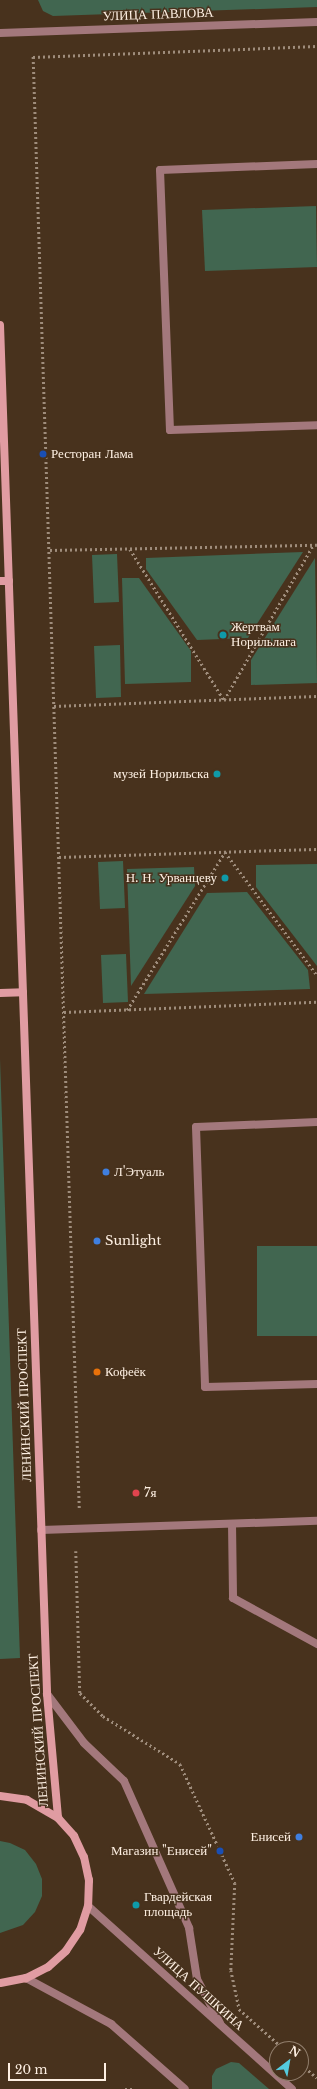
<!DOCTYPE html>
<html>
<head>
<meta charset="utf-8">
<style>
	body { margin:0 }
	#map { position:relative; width:317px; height:2089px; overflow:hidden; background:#48321d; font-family:"Libre Baskerville",serif }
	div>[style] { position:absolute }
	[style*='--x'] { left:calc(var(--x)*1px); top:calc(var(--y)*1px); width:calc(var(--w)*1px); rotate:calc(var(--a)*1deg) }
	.green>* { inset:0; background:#416650 }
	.path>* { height:2.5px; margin-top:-1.25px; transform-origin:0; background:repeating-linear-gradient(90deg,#9f8d7c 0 2px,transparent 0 5px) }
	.service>* { height:8px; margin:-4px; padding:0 4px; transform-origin:4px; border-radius:4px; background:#a3787c }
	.tertiary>* { height:8px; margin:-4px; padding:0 4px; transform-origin:4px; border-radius:4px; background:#a3787c }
	.secondary>* { height:8px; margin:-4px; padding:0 4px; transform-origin:4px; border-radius:4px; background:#e09ca2 }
	.dots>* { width:11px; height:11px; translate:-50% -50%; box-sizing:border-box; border:2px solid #48321d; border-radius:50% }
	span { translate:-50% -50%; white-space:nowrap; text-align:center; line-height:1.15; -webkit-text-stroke:3px #48321d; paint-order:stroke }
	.street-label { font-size:13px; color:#fef0e3 }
	.poi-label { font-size:13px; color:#fef0e3 }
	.left { translate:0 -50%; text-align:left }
	.right { translate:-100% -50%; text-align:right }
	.north { position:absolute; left:269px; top:2041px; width:40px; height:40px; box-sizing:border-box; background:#48321d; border:1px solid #917e6c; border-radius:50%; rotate:31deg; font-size:11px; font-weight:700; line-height:16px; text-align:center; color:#fef0e3 }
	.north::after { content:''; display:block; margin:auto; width:14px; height:18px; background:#54cadd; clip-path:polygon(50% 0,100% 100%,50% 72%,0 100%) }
	.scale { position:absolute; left:8px; top:2063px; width:98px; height:18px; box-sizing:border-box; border:2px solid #fef0e3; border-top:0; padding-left:5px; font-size:12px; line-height:14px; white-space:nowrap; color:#fef0e3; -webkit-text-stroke:3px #48321d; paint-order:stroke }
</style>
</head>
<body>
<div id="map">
	<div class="green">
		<div style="clip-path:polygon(38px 0,317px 0,317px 7px,53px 16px,43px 11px)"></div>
		<div style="clip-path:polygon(316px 206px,317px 267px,205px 271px,202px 210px)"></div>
		<div style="clip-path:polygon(303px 552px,248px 638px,197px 640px,146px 569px,146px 558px)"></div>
		<div style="clip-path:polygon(117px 554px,119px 602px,94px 603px,92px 555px)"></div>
		<div style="clip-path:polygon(315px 558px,317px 683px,251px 685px,251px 660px)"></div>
		<div style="clip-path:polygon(122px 578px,139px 578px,191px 651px,191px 682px,125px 684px)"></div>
		<div style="clip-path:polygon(120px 645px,121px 697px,96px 698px,94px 646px)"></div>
		<div style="clip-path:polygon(123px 861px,125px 908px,100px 909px,98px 862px)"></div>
		<div style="clip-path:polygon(317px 864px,317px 966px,256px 887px,256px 865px)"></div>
		<div style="clip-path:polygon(194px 867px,195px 886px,131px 986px,127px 869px)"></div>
		<div style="clip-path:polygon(247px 892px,308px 970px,310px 989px,144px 994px,207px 893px)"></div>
		<div style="clip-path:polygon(126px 954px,128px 1002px,103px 1003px,101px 955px)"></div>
		<div style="clip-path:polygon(0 1059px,20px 1658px,0 1659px)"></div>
		<div style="clip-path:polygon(257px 1246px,317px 1246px,317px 1336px,257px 1336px)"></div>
		<div style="clip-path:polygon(0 1841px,10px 1843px,25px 1850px,36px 1864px,42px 1879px,42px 1896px,35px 1912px,23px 1925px,0 1933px)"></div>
		<div style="clip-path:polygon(231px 2062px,239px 2063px,269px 2089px,212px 2089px,212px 2076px,216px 2069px)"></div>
	</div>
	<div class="path">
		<div style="--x:130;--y:549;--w:178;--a:58.1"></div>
		<div style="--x:224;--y:700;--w:179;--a:-60.1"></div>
		<div style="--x:50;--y:550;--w:267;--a:-1.1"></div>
		<div style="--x:54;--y:706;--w:263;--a:-2.2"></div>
		<div style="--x:59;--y:857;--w:258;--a:-1.8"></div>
		<div style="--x:127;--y:1010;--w:186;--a:-58.2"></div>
		<div style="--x:225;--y:852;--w:154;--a:53.2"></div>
		<div style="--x:64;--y:1012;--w:253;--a:-2.3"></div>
		<div style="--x:79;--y:1508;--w:1452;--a:-91.82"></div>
		<div style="--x:33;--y:57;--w:284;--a:-2.2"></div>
		<div style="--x:76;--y:1551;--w:142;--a:88.4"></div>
		<div style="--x:80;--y:1693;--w:33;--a:45"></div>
		<div style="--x:103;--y:1716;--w:91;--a:31.9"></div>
		<div style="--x:180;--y:1764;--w:131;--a:65.2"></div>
		<div style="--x:235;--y:1883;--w:87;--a:92.6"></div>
		<div style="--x:231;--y:1970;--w:40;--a:78"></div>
		<div style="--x:239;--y:2009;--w:60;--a:41.6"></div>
		<div style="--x:301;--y:2064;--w:21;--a:41"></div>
		<div style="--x:125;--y:2089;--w:10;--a:0"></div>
	</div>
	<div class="service">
		<div style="--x:317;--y:164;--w:157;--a:177.8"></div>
		<div style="--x:160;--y:170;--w:260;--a:87.8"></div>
		<div style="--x:170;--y:430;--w:147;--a:-1.9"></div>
		<div style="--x:317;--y:1122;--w:121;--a:177.6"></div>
		<div style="--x:196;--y:1127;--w:260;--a:88"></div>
		<div style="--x:205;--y:1387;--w:112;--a:-1.5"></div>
		<div style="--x:232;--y:1524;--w:74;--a:89.2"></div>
		<div style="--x:233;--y:1598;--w:96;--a:28.7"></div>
		<div style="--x:41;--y:1530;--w:276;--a:-1.9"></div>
		<div style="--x:47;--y:1694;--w:61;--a:52.9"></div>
		<div style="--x:84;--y:1743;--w:55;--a:43.5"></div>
		<div style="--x:124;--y:1781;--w:161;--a:66.1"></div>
		<div style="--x:189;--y:1928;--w:52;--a:81.1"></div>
		<div style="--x:197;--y:1979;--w:50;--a:62.4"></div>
	</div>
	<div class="tertiary">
		<div style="--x:0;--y:33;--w:317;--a:-2"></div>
		<div style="--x:88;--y:1906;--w:274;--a:41.9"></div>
		<div style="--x:26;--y:1978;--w:97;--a:28.4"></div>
		<div style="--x:111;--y:2024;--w:98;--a:41.3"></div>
	</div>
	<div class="secondary">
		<div style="--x:0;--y:325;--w:1370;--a:88.03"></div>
		<div style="--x:47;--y:1694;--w:124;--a:84.9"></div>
		<div style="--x:0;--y:581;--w:9;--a:0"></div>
		<div style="--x:0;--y:993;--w:23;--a:-2"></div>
		<div style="--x:0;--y:1796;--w:27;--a:8"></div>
		<div style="--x:27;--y:1800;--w:36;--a:30"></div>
		<div style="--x:58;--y:1818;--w:24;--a:48"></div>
		<div style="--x:74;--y:1836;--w:23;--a:65"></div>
		<div style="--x:84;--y:1857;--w:24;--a:78"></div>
		<div style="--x:89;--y:1880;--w:26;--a:92"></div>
		<div style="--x:88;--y:1906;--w:25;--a:108"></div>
		<div style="--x:80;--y:1930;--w:25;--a:124"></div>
		<div style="--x:66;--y:1951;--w:24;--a:138"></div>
		<div style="--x:48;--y:1967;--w:25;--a:153"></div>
		<div style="--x:26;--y:1978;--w:26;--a:169"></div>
	</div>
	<div class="dots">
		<div style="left:43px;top:454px;background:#1a4fb4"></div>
		<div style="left:223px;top:635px;background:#0f9aa8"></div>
		<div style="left:217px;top:774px;background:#0f9aa8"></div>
		<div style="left:225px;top:878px;background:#0f9aa8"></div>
		<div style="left:106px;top:1172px;background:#3f7fe0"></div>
		<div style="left:97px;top:1241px;background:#3f7fe0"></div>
		<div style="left:97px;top:1372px;background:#e8710a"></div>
		<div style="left:136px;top:1493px;background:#e0444e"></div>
		<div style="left:299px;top:1837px;background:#3f7fe0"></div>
		<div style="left:220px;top:1851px;background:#1a4fb4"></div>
		<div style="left:136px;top:1905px;background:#0f9aa8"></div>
	</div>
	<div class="street-label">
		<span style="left:158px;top:15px;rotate:-2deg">УЛИЦА ПАВЛОВА</span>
		<span style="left:25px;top:1405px;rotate:-92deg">ЛЕНИНСКИЙ ПРОСПЕКТ</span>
		<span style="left:39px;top:1730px;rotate:-94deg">ЛЕНИНСКИЙ ПРОСПЕКТ</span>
		<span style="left:198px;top:1989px;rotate:42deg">УЛИЦА ПУШКИНА</span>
	</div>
	<div class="poi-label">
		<span class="left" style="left:51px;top:454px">Ресторан Лама</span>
		<span class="left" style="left:231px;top:635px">Жертвам<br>Норильлага</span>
		<span class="right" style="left:209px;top:774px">музей Норильска</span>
		<span class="right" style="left:217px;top:878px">Н. Н. Урванцеву</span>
		<span class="left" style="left:114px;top:1172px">Л'Этуаль</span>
		<span class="left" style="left:105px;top:1241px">Sunlight</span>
		<span class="left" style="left:105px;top:1372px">Кофеёк</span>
		<span class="left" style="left:144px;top:1493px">7я</span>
		<span class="right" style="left:291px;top:1837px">Енисей</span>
		<span class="right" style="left:212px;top:1851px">Магазин "Енисей"</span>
		<span class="left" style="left:144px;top:1905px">Гвардейская<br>площадь</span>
	</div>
	<div class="north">N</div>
	<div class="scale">20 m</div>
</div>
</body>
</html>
